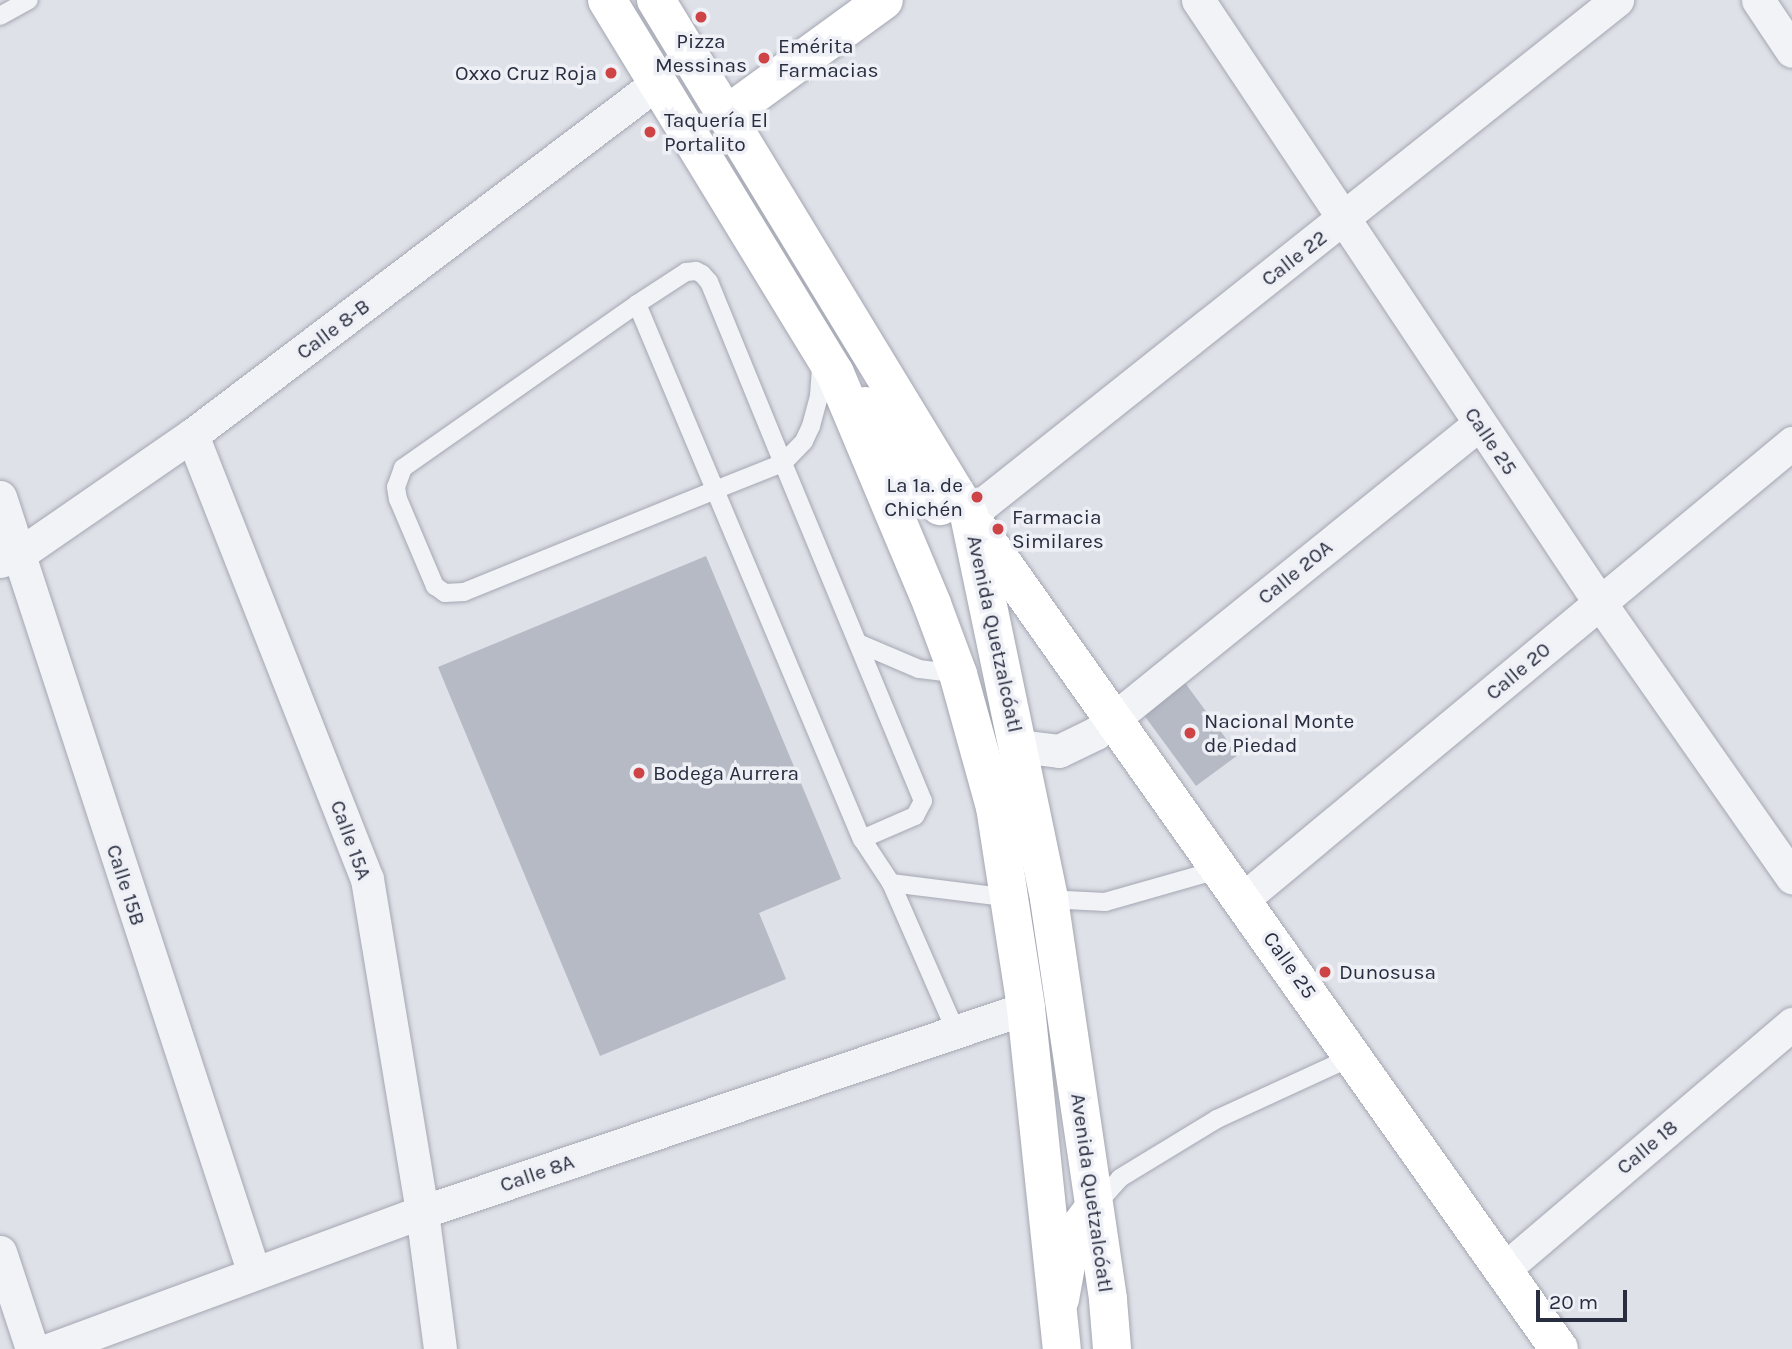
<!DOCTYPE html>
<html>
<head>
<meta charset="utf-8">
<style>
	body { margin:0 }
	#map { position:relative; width:1792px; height:1349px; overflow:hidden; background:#dfe1e8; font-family:Karla,sans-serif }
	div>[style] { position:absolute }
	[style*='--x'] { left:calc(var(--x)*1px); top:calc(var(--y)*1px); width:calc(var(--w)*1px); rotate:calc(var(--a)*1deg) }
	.building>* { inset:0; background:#b6bac5 }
	.roads { filter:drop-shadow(0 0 2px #a4a7b2) drop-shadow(0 0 2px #a4a7b2) }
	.lane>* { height:18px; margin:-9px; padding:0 9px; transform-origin:9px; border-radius:9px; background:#f1f3f6 }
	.street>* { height:33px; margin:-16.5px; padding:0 16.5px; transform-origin:16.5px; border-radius:16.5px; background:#f1f3f6 }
	.secondary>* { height:38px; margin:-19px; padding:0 19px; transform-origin:19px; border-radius:19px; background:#fff }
	.primary>* { height:38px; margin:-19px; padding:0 19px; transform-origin:19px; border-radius:19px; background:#fff }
	.dots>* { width:19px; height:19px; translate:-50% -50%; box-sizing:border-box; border:4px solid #eef0f6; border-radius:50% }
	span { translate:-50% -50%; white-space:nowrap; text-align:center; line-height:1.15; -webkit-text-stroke:7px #eef0f6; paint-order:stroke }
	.poi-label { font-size:21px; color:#282d3f }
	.left { translate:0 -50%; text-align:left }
	.right { translate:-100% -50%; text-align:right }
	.street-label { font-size:21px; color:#282d3f }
	.scale { position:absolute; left:1536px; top:1290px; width:91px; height:32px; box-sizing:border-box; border:4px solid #282d3f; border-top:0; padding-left:9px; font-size:21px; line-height:24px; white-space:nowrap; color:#282d3f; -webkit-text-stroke:5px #eef0f6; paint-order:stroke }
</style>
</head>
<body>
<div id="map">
	<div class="building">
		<div style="clip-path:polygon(706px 556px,841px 879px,759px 913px,786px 979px,600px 1056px,438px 667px)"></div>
		<div style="clip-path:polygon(1183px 680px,1238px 755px,1196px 786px,1141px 711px)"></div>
	</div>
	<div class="roads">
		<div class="lane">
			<div style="--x:0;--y:16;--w:33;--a:-29"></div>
			<div style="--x:637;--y:304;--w:202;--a:67.2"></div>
			<div style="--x:715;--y:490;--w:379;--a:67.2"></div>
			<div style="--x:862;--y:839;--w:58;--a:-23.5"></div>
			<div style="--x:915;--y:816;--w:17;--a:-62"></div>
			<div style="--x:923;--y:801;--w:366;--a:-112.5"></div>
			<div style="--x:783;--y:463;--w:196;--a:-112.2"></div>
			<div style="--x:709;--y:282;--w:11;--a:-131"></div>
			<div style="--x:702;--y:274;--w:7;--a:-153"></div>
			<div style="--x:696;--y:271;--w:10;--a:174"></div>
			<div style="--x:686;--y:272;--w:59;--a:146.9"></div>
			<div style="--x:637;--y:304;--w:286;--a:145"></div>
			<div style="--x:403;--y:468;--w:20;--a:110"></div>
			<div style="--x:396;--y:487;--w:12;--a:81"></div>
			<div style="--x:398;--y:499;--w:95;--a:67"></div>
			<div style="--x:435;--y:586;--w:12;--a:35"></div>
			<div style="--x:445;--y:593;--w:19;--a:-3"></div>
			<div style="--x:464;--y:592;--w:271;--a:-22.1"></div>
			<div style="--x:715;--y:490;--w:73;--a:-21.7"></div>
			<div style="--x:783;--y:463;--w:30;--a:-46"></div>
			<div style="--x:804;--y:441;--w:17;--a:-65"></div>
			<div style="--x:811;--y:426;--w:31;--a:-75"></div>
			<div style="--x:819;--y:396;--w:32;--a:-86"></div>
			<div style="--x:858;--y:643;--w:66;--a:23.1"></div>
			<div style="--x:919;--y:669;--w:38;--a:7"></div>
			<div style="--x:862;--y:839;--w:53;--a:56.6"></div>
			<div style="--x:891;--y:883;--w:163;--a:66.4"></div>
			<div style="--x:891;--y:883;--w:122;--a:7.1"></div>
			<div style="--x:1047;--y:899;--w:58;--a:3"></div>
			<div style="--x:1105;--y:902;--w:121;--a:-15.9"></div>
			<div style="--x:1096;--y:1205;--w:36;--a:-48"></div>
			<div style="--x:1120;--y:1178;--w:114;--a:-31.3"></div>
			<div style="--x:1217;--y:1119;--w:151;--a:-24.7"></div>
		</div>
		<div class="street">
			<div style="--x:1198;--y:0;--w:725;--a:56.31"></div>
			<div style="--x:1600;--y:603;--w:335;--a:55"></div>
			<div style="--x:1758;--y:0;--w:61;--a:56.3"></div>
			<div style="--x:192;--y:435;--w:477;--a:68.5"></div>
			<div style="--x:367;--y:879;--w:338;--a:80.6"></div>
			<div style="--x:422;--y:1212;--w:138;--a:82.5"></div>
			<div style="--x:0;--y:497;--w:817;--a:71.88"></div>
			<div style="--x:969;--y:515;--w:828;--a:-38.48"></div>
			<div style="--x:0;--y:561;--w:19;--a:-18"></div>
			<div style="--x:18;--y:555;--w:211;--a:-34.6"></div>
			<div style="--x:192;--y:435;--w:583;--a:-37.13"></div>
			<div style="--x:1019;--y:746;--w:40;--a:7.1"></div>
			<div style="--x:1059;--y:751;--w:41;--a:-25.9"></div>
			<div style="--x:1096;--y:733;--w:492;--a:-38.9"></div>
			<div style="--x:1243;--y:899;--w:714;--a:-39.71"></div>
			<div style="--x:0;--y:1252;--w:102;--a:71.7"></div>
			<div style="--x:1503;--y:1270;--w:380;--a:-40.4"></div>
			<div style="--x:51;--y:1349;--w:395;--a:-20.3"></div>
			<div style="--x:422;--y:1212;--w:638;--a:-18.66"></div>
		</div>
		<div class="secondary">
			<div style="--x:726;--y:115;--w:195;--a:-36"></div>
			<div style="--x:1060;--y:1299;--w:45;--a:-79.7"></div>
			<div style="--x:1068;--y:1255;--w:24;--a:-71"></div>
			<div style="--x:1076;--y:1232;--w:30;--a:-53"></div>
		</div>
		<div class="primary">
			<div style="--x:607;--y:0;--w:437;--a:58.6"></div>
			<div style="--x:835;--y:373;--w:251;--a:67.2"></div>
			<div style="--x:932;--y:604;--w:75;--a:69.6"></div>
			<div style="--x:958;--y:674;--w:138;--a:74.5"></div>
			<div style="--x:995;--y:807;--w:203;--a:81.2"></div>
			<div style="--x:1026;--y:1008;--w:343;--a:84"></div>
			<div style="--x:656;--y:0;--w:603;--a:58.71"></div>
			<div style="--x:969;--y:515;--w:392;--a:78.2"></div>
			<div style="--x:1049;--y:899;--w:405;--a:81.6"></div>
			<div style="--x:1108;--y:1300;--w:49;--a:85.3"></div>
			<div style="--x:865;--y:406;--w:103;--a:54.9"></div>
			<div style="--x:924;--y:490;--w:23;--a:45"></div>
			<div style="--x:980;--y:531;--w:1002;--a:54.71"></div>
		</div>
	</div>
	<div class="dots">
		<div style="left:701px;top:17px;background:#ce4346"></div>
		<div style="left:764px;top:58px;background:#ce4346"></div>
		<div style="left:611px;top:73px;background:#ce4346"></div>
		<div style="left:650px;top:132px;background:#ce4346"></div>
		<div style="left:977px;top:497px;background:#ce4346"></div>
		<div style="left:998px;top:529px;background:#ce4346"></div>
		<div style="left:1190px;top:733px;background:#ce4346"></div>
		<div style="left:639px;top:773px;background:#ce4346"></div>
		<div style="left:1325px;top:972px;background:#ce4346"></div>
	</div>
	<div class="poi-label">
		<span style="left:701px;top:53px">Pizza<br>Messinas</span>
		<span class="left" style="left:778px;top:58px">Emérita<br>Farmacias</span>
		<span class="right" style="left:597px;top:73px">Oxxo Cruz Roja</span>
		<span class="left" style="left:664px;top:132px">Taquería El<br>Portalito</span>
		<span class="right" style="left:963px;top:497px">La 1a. de<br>Chichén</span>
		<span class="left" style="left:1012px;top:529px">Farmacia<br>Similares</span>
		<span class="left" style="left:1204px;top:733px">Nacional Monte<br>de Piedad</span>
		<span class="left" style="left:653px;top:773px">Bodega Aurrera</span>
		<span class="left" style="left:1339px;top:972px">Dunosusa</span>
	</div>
	<div class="street-label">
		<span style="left:1294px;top:258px;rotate:-38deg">Calle 22</span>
		<span style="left:333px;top:329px;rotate:-37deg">Calle 8-B</span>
		<span style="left:1491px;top:441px;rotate:56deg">Calle 25</span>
		<span style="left:1295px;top:572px;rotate:-39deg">Calle 20A</span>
		<span style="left:995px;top:634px;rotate:78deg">Avenida Quetzalcóatl</span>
		<span style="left:1518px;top:671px;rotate:-40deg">Calle 20</span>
		<span style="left:351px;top:840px;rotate:70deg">Calle 15A</span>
		<span style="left:126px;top:885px;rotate:72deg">Calle 15B</span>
		<span style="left:1290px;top:965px;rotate:55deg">Calle 25</span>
		<span style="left:1647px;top:1147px;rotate:-40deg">Calle 18</span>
		<span style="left:537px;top:1173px;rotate:-19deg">Calle 8A</span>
		<span style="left:1092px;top:1193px;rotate:82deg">Avenida Quetzalcóatl</span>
	</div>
	<div class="scale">20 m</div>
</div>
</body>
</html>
